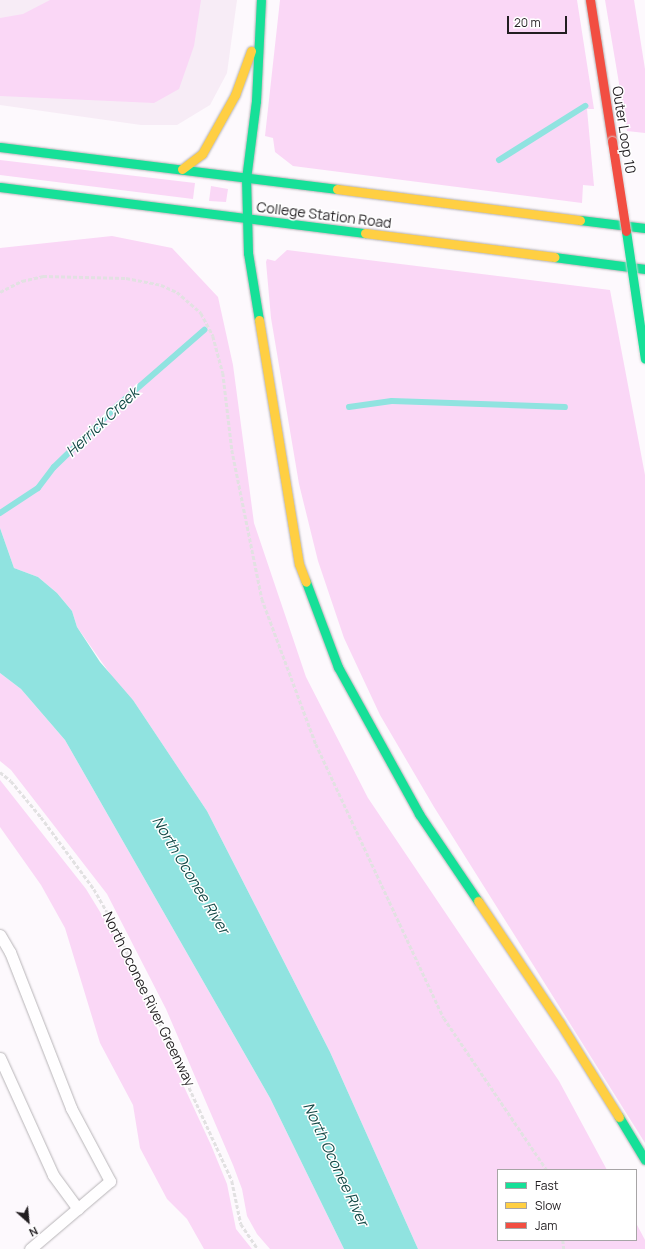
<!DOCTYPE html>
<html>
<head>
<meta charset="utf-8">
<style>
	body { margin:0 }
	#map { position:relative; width:645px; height:1249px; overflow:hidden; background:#fdf9fd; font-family:Manrope,sans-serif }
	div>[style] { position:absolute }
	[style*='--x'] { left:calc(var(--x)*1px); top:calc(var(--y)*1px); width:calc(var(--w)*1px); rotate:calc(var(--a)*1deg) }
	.built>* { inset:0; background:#f7ecf6 }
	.green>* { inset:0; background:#fad7f6 }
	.water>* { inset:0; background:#90e3e0 }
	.stream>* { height:6px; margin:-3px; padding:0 3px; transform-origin:3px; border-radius:3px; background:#90e3e0 }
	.path>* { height:2.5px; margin-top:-1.25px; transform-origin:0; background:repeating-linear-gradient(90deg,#e2e1e2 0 4px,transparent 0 6px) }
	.roads { filter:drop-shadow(0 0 1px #b7b4b7) drop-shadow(0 0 1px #b7b4b7) }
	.lane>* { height:11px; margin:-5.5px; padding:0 5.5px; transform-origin:5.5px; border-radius:5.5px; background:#fffeff }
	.fast>* { height:9px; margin:-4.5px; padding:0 4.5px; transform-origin:4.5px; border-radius:4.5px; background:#16e098 }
	.slow>* { height:9px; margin:-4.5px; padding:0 4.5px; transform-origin:4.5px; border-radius:4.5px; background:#ffcf43 }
	.jam>* { height:9px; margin:-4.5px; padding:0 4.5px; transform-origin:4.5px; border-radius:4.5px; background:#f24e42 }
	.bridges { filter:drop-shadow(0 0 1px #d6d4d6) drop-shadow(0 0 1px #d6d4d6) }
	.fast-bridge>* { height:9px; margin:-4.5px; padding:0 4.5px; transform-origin:4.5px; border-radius:4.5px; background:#16e098 }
	.jam-bridge>* { height:9px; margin:-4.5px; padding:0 4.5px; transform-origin:4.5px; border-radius:4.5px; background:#f24e42 }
	span { translate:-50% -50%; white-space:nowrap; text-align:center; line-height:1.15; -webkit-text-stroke:3px #fff; paint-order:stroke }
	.street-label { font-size:14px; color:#221e21 }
	.water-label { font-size:15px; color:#144a47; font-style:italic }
	.legend { position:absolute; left:497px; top:1169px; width:140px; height:72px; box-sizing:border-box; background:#fff; border:1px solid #a7a5a6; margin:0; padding:5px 7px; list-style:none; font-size:12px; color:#221e21 }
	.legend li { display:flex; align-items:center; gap:8px; height:20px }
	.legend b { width:20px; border:1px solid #a7a5a6 }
	.north { position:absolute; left:8px; top:1201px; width:40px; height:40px; -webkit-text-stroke:3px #fff; paint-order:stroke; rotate:153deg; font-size:11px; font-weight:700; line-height:16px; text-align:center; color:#221e21 }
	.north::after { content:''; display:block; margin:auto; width:14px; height:18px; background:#221e21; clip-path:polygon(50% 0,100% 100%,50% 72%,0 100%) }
	.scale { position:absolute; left:507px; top:16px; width:60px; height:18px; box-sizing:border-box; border:2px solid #221e21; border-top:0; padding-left:5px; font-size:12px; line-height:14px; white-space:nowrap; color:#221e21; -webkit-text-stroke:3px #fff; paint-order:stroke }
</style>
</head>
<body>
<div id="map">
	<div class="built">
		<div style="clip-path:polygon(0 0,237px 0,227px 73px,210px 105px,177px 125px,141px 125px,0 105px)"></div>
	</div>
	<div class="green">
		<div style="clip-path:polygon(50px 0,201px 0,194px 46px,179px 89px,154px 103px,0 96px,0 18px,23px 14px)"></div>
		<div style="clip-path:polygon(280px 0,577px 0,594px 109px,587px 109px,594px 186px,583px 185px,582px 203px,293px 166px,275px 152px,273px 138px,265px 136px)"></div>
		<div style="clip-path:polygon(605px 0,634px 0,645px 69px,645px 133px,627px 131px)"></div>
		<div style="clip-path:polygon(0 160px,195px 183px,193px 199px,0 175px)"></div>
		<div style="clip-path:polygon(211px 186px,228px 189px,226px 202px,209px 201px)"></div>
		<div style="clip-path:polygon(112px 236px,172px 248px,218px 297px,233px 365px,254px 523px,306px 677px,368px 798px,559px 1081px,607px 1170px,498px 1170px,498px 1240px,636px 1240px,636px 1223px,645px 1240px,645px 1249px,418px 1249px,330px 1052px,207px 811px,133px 700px,113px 678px,77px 627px,72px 611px,57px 593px,38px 577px,14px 568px,0 528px,0 248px)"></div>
		<div style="clip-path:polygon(287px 250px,610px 290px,645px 475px,645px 1143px,434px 807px,380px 715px,344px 638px,318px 561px,299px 484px,271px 318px,266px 262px,267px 259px,275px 261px)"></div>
		<div style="clip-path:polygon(0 673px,21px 689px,65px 740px,270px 1098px,344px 1249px,270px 1249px,257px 1234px,247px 1216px,242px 1189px,233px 1165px,166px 1009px,107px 894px,11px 770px,0 761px)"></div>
		<div style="clip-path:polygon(0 780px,86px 889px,113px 933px,211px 1145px,227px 1184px,236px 1229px,252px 1249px,204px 1249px,187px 1219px,167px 1199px,140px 1148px,133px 1105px,100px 1043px,65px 928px,41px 885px,0 827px)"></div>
	</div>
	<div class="water">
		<div style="clip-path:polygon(0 528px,14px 568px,38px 577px,57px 593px,72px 611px,77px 627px,100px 662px,133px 700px,207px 811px,330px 1052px,418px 1249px,344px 1249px,270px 1098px,65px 740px,21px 689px,0 673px)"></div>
	</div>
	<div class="stream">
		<div style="--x:499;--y:160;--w:102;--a:-32.1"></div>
		<div style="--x:349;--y:407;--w:43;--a:-7.9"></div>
		<div style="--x:392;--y:401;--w:173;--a:2"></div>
		<div style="--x:0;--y:513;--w:45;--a:-33.3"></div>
		<div style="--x:38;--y:488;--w:26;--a:-53"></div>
		<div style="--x:54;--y:467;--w:88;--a:-44.1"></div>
		<div style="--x:117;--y:406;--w:116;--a:-41.1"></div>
	</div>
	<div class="path">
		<div style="--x:0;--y:292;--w:25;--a:-27"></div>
		<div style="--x:22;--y:281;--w:22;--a:-13"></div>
		<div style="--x:43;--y:276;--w:83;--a:1.4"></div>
		<div style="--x:126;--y:278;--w:36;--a:11"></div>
		<div style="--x:161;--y:285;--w:17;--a:24"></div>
		<div style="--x:177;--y:292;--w:32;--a:41"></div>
		<div style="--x:201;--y:313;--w:26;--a:62"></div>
		<div style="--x:213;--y:336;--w:38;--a:75"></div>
		<div style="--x:223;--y:373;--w:78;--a:83.3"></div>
		<div style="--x:232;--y:450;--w:152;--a:78.6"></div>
		<div style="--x:262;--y:599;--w:155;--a:69.6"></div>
		<div style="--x:316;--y:744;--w:302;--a:65"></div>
		<div style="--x:444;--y:1018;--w:184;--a:55.9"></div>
		<div style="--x:0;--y:772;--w:14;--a:39"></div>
		<div style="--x:11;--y:781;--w:47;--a:50.2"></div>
		<div style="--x:41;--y:817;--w:89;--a:53.6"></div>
		<div style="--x:94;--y:889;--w:40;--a:60.3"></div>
		<div style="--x:114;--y:924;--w:283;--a:65.3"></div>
		<div style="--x:232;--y:1181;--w:44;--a:78.2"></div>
		<div style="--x:241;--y:1224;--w:30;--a:56"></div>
		<div style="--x:563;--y:1240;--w:9;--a:84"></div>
	</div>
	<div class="roads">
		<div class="lane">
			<div style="--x:0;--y:935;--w:20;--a:60"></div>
			<div style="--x:10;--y:952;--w:168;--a:68.6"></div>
			<div style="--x:71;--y:1108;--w:83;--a:61.9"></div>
			<div style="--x:110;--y:1181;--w:105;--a:139.6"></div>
			<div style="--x:0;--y:1058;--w:128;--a:65.6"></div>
			<div style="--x:53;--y:1175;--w:42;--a:53.7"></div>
		</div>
		<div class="fast">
			<div style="--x:0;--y:147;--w:340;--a:7.1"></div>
			<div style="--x:0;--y:187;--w:368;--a:7.2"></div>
			<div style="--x:580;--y:220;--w:65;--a:7"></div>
			<div style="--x:554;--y:257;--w:92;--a:7.5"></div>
			<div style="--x:259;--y:320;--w:68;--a:-99.3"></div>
			<div style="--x:248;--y:253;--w:74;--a:-91.5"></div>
			<div style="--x:246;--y:179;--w:79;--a:-82.7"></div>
			<div style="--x:256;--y:101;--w:101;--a:-87.2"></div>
			<div style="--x:306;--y:582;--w:91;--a:69.4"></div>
			<div style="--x:338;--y:667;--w:168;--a:61.1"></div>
			<div style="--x:419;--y:814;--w:105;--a:55.9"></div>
			<div style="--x:619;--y:1117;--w:50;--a:58.8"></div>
		</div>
		<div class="slow">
			<div style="--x:182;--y:169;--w:25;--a:-37"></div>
			<div style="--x:202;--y:154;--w:68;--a:-60.8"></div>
			<div style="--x:235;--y:95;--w:47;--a:-70"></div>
			<div style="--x:337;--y:189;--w:245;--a:7.3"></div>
			<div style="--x:365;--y:233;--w:191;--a:7.2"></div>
			<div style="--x:259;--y:320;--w:247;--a:80.7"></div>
			<div style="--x:299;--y:564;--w:19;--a:69"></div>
			<div style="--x:478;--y:901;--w:147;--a:56.1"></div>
			<div style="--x:560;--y:1023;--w:111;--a:57.9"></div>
		</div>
		<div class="jam">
			<div style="--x:590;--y:0;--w:143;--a:81.1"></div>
		</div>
	</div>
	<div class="bridges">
		<div class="fast-bridge">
			<div style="--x:626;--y:231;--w:129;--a:81.6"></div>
		</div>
		<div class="jam-bridge">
			<div style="--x:612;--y:141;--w:91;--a:81.2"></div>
		</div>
	</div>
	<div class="street-label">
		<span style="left:624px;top:130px;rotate:81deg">Outer Loop 10</span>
		<span style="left:324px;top:215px;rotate:7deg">College Station Road</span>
		<span style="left:149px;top:999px;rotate:64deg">North Oconee River Greenway</span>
	</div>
	<div class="water-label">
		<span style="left:102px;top:422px;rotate:-43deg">Herrick Creek</span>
		<span style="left:191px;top:875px;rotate:59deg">North Oconee River</span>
		<span style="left:336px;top:1164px;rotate:65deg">North Oconee River</span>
	</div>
	<ul class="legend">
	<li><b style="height:5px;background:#16e098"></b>Fast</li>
	<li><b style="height:5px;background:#ffcf43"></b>Slow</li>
	<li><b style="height:5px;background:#f24e42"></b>Jam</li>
	</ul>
	<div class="north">N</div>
	<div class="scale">20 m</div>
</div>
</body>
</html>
